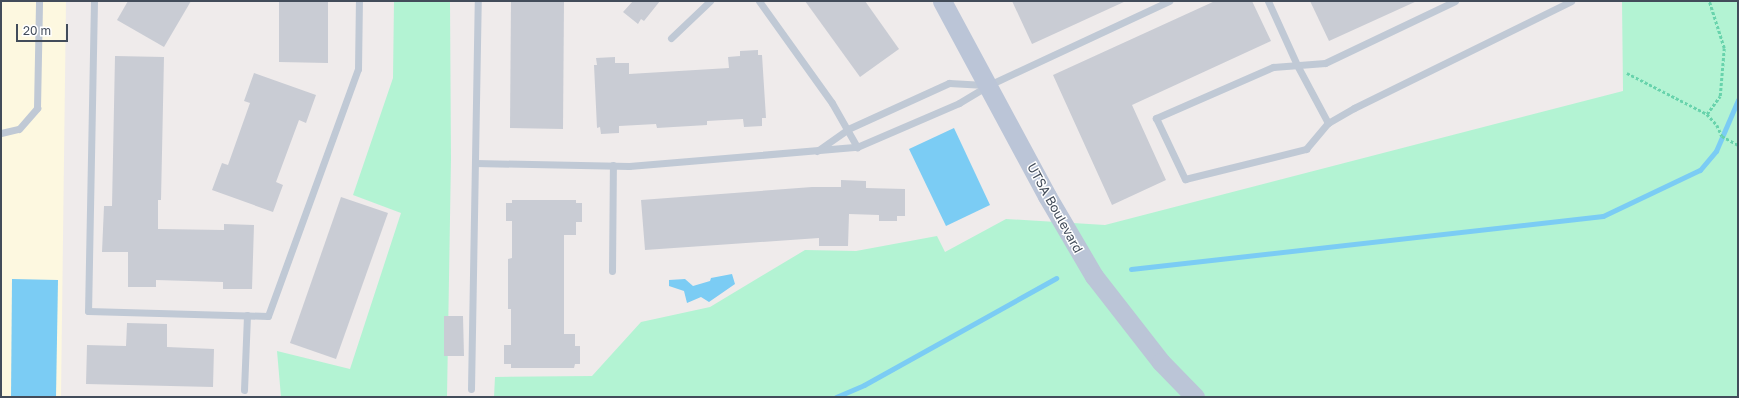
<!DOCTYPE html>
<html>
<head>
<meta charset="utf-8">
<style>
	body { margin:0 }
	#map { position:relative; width:1739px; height:398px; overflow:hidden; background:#efebeb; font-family:"Golos Text",sans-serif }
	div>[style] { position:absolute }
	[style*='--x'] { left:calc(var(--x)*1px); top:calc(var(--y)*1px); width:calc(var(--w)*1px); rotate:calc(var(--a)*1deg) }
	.commercial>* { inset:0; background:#fdf8e0 }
	.green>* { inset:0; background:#b3f3d3 }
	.water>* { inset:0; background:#7bccf4 }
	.stream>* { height:5px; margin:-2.5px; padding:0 2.5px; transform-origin:2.5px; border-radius:2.5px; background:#7bccf4 }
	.building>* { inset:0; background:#c9ccd4 }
	.path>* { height:2.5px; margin-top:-1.25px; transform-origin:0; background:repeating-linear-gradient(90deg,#68d3ac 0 3px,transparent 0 5px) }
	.service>* { height:7px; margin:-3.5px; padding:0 3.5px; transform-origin:3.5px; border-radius:3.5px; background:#c0c9d5 }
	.secondary>* { height:19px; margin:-9.5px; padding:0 9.5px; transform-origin:9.5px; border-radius:9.5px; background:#bbc5d7 }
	span { translate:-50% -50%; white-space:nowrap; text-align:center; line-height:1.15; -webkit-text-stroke:3px #fff; paint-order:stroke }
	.street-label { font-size:13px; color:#424c5a }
	.frame { position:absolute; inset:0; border:2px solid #424c5a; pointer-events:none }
	.scale { position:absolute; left:16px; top:24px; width:52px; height:18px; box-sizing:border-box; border:2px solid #424c5a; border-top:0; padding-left:5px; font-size:12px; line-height:14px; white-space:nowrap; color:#424c5a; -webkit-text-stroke:3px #fff; paint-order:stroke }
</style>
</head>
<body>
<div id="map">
	<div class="commercial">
		<div style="clip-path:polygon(1px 1px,66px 1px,61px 397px,1px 397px)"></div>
	</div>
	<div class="green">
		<div style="clip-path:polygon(394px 1px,450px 1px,451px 159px,447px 397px,281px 397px,277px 351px,350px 369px,401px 213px,353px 195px,393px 78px)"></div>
		<div style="clip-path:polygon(1622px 1px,1738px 1px,1738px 397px,494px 397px,495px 377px,592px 376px,641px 322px,710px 307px,805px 250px,856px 251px,937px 236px,945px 252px,1006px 219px,1105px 225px,1623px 91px)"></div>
	</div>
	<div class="water">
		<div style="clip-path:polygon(954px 128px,990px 205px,946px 226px,909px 149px)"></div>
		<div style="clip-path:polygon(732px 274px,735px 284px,709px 302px,701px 297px,687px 303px,684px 291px,669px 286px,669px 280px,685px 279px,693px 286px,710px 281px,711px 278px)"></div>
		<div style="clip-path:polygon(12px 279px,58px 280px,56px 397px,11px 397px)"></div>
	</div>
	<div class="stream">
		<div style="--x:1131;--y:269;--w:475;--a:-6.4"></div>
		<div style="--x:1603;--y:216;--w:107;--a:-25.4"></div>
		<div style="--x:1700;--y:170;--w:25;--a:-50"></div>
		<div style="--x:1716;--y:151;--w:56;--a:-66.7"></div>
		<div style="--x:836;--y:397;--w:30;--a:-23"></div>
		<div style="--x:864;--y:385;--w:220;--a:-29.1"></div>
	</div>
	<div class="building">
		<div style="clip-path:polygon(128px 1px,191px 1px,164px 47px,117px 20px)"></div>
		<div style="clip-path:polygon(279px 1px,328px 1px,328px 63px,279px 62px)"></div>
		<div style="clip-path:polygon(511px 1px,564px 1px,563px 129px,510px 128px)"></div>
		<div style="clip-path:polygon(633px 1px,660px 1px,644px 21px,641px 19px,638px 24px,623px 12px)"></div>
		<div style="clip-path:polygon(805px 1px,865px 1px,899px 49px,860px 77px)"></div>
		<div style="clip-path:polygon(1012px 1px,1126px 1px,1032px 44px)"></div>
		<div style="clip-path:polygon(1215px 1px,1252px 1px,1271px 41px,1132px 105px,1166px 180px,1112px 205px,1053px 75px)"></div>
		<div style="clip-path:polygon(1310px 1px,1417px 1px,1329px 41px)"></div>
		<div style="clip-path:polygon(758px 50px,758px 55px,762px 55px,766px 118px,762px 118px,762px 126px,744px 127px,743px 119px,707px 121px,707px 125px,657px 128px,656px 124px,619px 126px,619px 133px,601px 134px,600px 127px,597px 128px,594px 65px,597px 65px,596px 58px,615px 57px,615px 63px,629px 63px,629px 74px,729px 68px,728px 57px,740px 56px,740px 51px)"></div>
		<div style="clip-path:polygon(115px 56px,164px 57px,161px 200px,158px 200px,158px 229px,224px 230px,224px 224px,254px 225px,252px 289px,223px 289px,223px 282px,156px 280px,156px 287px,128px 287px,128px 252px,102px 252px,104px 206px,112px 206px)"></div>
		<div style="clip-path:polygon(254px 73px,316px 95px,306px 123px,299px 120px,276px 182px,283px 185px,273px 212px,212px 190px,222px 163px,228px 165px,250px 103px,244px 101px)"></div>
		<div style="clip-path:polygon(841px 180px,866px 181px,866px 188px,905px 189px,905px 216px,897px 216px,897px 221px,879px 221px,879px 215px,849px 214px,848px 246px,819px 246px,819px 238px,645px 250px,641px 200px,812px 187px,841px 187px)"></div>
		<div style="clip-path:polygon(341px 197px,388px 213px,336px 359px,290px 343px)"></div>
		<div style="clip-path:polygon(512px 200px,576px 200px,576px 203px,582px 203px,582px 222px,576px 222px,576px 235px,564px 235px,564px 334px,575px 334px,575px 346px,580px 346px,580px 364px,575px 364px,574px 368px,511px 368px,511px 364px,504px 364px,504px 345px,511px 345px,511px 309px,508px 309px,508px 259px,512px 258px,512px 221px,506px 221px,506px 203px,512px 203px)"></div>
		<div style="clip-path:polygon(444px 316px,463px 316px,464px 356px,444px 356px)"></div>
		<div style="clip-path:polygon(127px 323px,167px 324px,167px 347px,214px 349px,213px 387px,86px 384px,87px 345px,126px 346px)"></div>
	</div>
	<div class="path">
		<div style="--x:1627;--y:73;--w:90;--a:27.1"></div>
		<div style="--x:1707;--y:114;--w:15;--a:48"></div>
		<div style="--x:1717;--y:125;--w:12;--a:66"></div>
		<div style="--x:1722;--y:136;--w:18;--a:29"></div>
		<div style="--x:1707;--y:114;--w:22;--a:-54"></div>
		<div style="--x:1720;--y:96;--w:48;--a:-85.2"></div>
		<div style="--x:1724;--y:48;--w:49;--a:-107.7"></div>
	</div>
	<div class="service">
		<div style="--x:94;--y:1;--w:310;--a:91.1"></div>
		<div style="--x:88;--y:311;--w:180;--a:1.6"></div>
		<div style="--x:268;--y:316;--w:263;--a:-70"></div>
		<div style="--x:358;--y:69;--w:68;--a:-89.2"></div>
		<div style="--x:759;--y:1;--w:125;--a:54.4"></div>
		<div style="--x:832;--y:103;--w:51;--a:60.4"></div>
		<div style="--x:1268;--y:1;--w:70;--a:65.6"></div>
		<div style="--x:1297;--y:65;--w:66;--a:61.9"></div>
		<div style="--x:1455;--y:1;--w:144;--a:154.5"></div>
		<div style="--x:1325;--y:63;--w:52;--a:175.6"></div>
		<div style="--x:1273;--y:67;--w:128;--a:156.4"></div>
		<div style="--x:1156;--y:118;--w:68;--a:64.6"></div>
		<div style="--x:1185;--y:179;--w:125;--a:-13.9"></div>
		<div style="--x:1306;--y:149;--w:34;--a:-50"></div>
		<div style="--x:1328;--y:123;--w:30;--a:-30"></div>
		<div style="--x:1354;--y:108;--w:242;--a:-26.2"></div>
		<div style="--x:671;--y:38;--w:54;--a:-43.5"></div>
		<div style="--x:1;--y:133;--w:18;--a:-13"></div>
		<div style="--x:19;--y:129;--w:28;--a:-49"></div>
		<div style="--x:37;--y:108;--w:107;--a:-88.9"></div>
		<div style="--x:817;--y:151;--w:38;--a:-35"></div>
		<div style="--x:848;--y:129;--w:111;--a:-24.5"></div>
		<div style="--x:949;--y:83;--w:36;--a:3"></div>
		<div style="--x:475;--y:163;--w:154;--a:1.1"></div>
		<div style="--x:629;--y:166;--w:229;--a:-4.8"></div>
		<div style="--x:857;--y:147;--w:111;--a:-23.3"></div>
		<div style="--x:959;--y:103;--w:35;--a:-31"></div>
		<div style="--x:989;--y:85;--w:199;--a:-25"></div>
		<div style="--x:612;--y:271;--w:106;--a:-89.5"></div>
		<div style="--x:471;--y:389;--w:388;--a:-89"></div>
		<div style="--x:244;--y:390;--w:75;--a:-87.7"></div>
	</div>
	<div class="secondary">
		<div style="--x:942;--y:1;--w:221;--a:61.7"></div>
		<div style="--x:1047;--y:196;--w:93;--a:59.6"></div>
		<div style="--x:1094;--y:276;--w:109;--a:52.1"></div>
		<div style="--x:1161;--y:362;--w:49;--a:45.8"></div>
	</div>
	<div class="street-label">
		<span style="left:1055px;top:208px;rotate:61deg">UTSA Boulevard</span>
	</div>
	<div class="frame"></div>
	<div class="scale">20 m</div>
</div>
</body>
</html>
